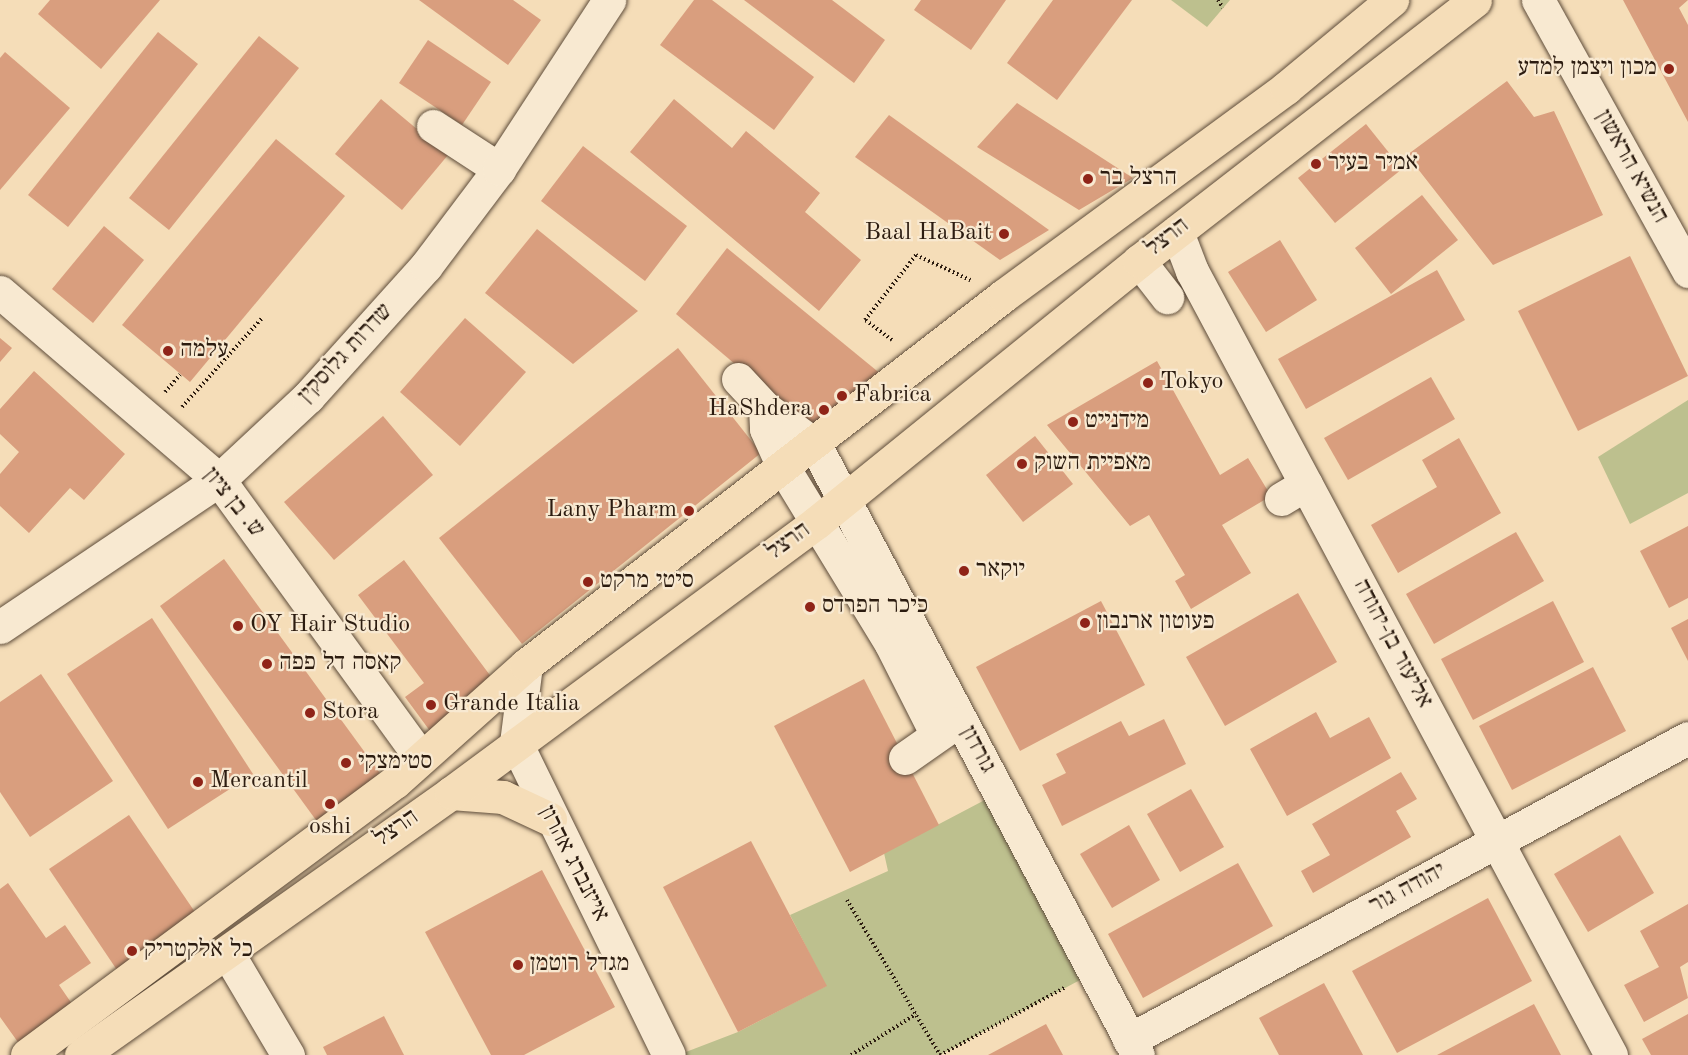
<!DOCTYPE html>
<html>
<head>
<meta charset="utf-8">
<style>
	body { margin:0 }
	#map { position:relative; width:1688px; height:1055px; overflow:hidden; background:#f5ddb8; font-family:"Old Standard TT","Frank Ruhl Libre",serif }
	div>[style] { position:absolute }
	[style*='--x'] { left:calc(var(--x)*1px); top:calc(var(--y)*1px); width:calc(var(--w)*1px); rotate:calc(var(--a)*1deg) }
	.green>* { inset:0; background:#bdc08e }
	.building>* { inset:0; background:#d99e7e }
	.path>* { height:4px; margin-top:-2px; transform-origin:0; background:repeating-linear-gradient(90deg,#2c1c10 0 1.5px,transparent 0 4.5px) }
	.roads { filter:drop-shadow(0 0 2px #5e4c3a) drop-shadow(0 0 2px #5e4c3a) }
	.minor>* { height:33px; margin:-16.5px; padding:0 16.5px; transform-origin:16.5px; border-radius:16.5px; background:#f8e9d1 }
	.major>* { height:33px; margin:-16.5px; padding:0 16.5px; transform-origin:16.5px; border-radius:16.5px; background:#f5ddb8 }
	.dots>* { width:16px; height:16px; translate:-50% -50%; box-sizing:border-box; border:3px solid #f8e9d1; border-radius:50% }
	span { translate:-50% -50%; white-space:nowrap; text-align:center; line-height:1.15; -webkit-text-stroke:4.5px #f8e9d1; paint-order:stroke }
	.poi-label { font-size:24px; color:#2c1c10 }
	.right { translate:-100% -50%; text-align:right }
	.left { translate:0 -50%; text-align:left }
	.street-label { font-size:24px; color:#2c1c10 }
</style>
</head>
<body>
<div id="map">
	<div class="green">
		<div style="clip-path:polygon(1171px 0,1230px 0,1207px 27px)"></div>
		<div style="clip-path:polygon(1688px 400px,1688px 493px,1630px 524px,1598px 457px)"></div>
		<div style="clip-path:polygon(1000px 792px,1095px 972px,940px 1055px,678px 1055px,738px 1032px,826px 986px,790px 915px,888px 871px,884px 853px)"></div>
	</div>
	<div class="building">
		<div style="clip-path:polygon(50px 0,160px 0,101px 69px,38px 14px)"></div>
		<div style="clip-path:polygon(419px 0,513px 0,541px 20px,508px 65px)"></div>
		<div style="clip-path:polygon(694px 0,712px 0,814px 77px,774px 130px,660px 45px)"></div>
		<div style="clip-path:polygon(744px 0,832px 0,885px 40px,854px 83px)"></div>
		<div style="clip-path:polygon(921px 0,1006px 0,971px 50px,914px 10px)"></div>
		<div style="clip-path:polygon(1053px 0,1132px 0,1057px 100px,1007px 63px)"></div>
		<div style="clip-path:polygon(1623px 0,1688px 0,1679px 8px,1688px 25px,1688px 122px)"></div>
		<div style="clip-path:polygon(158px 32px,198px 64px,68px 227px,28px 195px)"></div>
		<div style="clip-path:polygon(259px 36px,299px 68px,169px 230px,129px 198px)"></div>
		<div style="clip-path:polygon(428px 40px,491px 82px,462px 125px,399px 83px)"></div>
		<div style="clip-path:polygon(5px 52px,70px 108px,0 190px,0 58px)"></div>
		<div style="clip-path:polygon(1507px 81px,1534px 117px,1554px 111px,1603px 215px,1493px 265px,1407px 155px)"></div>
		<div style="clip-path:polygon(381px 99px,448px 155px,402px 210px,335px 154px)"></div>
		<div style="clip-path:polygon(674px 99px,732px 148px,746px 131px,820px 193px,805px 212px,861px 260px,819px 311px,630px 152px)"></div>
		<div style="clip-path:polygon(1017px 103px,1133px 178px,1079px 210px,977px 147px)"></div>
		<div style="clip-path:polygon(889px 115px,1049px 230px,1000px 260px,855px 157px)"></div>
		<div style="clip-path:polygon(1366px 124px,1402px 169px,1335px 223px,1298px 178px)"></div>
		<div style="clip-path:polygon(276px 139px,345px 196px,190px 382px,122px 325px)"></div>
		<div style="clip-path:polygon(583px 146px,687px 226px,645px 281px,541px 201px)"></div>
		<div style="clip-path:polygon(1422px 195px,1458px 240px,1391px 294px,1355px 248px)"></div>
		<div style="clip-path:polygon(104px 226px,144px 260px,93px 323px,52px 289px)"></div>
		<div style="clip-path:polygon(537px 229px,638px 311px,573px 364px,485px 293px)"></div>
		<div style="clip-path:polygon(1280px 240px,1317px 300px,1266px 332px,1228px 272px)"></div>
		<div style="clip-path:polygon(727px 248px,882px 375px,810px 428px,676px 314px)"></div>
		<div style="clip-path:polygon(1630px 256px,1688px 376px,1578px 431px,1518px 311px)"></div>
		<div style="clip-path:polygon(1437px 270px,1465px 320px,1306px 409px,1278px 359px)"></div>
		<div style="clip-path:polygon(465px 318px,526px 372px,460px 446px,400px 392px)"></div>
		<div style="clip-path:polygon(0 338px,12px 348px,0 362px)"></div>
		<div style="clip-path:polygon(678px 348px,761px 453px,522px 644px,439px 538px)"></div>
		<div style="clip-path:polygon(1157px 361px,1220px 475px,1248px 458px,1271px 496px,1222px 525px,1251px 573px,1191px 609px,1175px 581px,1185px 575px,1149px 515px,1130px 526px,1047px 425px)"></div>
		<div style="clip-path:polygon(34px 371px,125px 454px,84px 500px,70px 488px,29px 533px,0 506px,0 474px,19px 452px,0 434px,0 409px)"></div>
		<div style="clip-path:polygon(1431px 377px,1455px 419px,1348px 480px,1324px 438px)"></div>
		<div style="clip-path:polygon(383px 416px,433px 475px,334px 560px,284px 502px)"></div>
		<div style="clip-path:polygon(1035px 436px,1073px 484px,1023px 522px,986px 475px)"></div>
		<div style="clip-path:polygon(1459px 438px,1501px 513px,1398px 573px,1371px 525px,1437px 487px,1422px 460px)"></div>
		<div style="clip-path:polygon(1688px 526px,1688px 598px,1669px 608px,1640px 551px)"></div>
		<div style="clip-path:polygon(1516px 532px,1544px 581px,1434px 644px,1406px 594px)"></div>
		<div style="clip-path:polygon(224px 559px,385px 780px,321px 827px,160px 606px)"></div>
		<div style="clip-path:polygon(404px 560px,495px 682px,430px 731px,405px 697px,424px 683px,358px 595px)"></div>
		<div style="clip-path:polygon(1298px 593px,1337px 662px,1225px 726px,1186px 657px)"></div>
		<div style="clip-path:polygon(1101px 601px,1145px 685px,1020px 751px,976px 667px)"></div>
		<div style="clip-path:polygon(1553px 601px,1584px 662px,1473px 720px,1441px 659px)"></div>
		<div style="clip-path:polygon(152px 618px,253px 774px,168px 829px,67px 674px)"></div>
		<div style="clip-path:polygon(1688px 619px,1688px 661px,1671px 628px)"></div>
		<div style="clip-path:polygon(1593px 667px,1626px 731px,1512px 790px,1479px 726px)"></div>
		<div style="clip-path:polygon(41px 674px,113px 781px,30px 837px,0 792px,0 702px)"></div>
		<div style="clip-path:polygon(864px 679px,939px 825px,850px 872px,774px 726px)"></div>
		<div style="clip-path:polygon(1316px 712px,1330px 738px,1369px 717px,1391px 758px,1287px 816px,1250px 749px)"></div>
		<div style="clip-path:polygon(1164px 719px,1186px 764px,1062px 826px,1042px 785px,1066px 773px,1056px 754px,1121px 721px,1129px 736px)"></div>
		<div style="clip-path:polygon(1401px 772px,1417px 799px,1396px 811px,1411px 837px,1313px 893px,1301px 871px,1330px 855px,1312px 824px)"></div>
		<div style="clip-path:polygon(1191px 789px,1224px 847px,1180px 872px,1147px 814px)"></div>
		<div style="clip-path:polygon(129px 815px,199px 918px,119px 973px,49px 869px)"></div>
		<div style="clip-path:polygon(1129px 825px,1160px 880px,1112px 908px,1080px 854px)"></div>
		<div style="clip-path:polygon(1620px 835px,1654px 893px,1588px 932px,1554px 874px)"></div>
		<div style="clip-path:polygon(751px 841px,827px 986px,738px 1032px,663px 887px)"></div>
		<div style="clip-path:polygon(1238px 863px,1273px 926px,1143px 998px,1108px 934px)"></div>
		<div style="clip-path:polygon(542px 870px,615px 1007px,524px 1055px,491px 1055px,425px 932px)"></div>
		<div style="clip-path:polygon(8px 883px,46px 938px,65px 925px,91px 963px,59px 985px,79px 1014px,25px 1052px,0 1017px,0 889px)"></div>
		<div style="clip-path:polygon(1488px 898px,1532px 981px,1397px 1053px,1352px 971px)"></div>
		<div style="clip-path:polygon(1688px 904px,1688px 962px,1680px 967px,1688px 998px,1644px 1022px,1624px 985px,1659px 967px,1640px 931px)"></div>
		<div style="clip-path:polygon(1324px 983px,1363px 1055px,1279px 1055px,1259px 1018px)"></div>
		<div style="clip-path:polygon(1534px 1004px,1561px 1055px,1437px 1055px)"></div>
		<div style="clip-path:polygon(1688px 1014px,1688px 1055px,1651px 1055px,1642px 1039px)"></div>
		<div style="clip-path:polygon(384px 1016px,404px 1055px,327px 1055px,323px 1047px)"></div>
		<div style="clip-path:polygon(1046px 1024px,1063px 1055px,988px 1055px)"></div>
	</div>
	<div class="path">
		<div style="--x:1218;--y:0;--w:9;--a:58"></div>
		<div style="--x:892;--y:340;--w:34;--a:-143"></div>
		<div style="--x:865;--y:320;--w:83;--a:-51.9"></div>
		<div style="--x:916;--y:255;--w:60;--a:24.8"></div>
		<div style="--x:165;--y:392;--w:23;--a:-49"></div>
		<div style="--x:182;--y:407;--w:120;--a:-48"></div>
		<div style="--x:847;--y:900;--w:181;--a:59"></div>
		<div style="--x:940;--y:1055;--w:143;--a:-28.4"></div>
		<div style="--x:851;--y:1055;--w:77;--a:-32.2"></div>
	</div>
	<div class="roads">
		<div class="minor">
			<div style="--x:1538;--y:0;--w:310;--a:61"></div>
			<div style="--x:433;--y:126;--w:79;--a:33.1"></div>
			<div style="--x:1177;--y:232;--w:42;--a:69"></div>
			<div style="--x:1192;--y:271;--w:889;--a:61.88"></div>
			<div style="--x:1139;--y:261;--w:46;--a:52.1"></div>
			<div style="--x:0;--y:292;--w:289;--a:40.6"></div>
			<div style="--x:219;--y:480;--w:342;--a:54"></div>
			<div style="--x:738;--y:379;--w:40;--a:47"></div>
			<div style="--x:765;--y:408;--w:62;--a:36.5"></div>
			<div style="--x:815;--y:445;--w:690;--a:62.1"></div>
			<div style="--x:765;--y:408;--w:21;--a:87"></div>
			<div style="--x:766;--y:429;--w:42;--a:65.9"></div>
			<div style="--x:783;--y:467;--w:207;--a:58.6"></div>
			<div style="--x:891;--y:644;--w:102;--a:63.2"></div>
			<div style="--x:1281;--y:499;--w:29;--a:-31"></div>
			<div style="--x:0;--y:627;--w:264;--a:-33.9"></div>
			<div style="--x:219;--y:480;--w:122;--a:-43"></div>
			<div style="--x:308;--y:397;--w:176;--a:-48"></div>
			<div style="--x:426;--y:266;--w:121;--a:-53"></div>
			<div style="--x:499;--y:169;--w:202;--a:-56.9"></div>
			<div style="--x:526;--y:665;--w:79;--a:97.3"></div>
			<div style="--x:516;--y:743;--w:347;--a:63.9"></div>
			<div style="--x:905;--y:758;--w:61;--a:-35"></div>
			<div style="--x:227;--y:952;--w:120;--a:59.4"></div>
			<div style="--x:1129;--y:1040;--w:635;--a:-28.38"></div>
		</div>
		<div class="major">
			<div style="--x:451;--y:793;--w:52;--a:4.4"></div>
			<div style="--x:503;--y:797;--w:52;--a:25.1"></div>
			<div style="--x:27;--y:1055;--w:458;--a:-36.6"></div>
			<div style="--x:395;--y:782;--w:176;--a:-41.8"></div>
			<div style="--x:526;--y:665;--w:603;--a:-37.72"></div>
			<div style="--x:1003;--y:296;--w:351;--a:-36.3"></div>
			<div style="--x:1286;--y:88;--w:138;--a:-39.7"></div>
			<div style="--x:81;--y:1055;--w:453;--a:-35.3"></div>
			<div style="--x:451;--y:793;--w:455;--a:-36.5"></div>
			<div style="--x:817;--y:522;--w:414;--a:-39"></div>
			<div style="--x:1139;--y:261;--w:425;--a:-37.8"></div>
		</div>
	</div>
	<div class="dots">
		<div style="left:1669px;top:69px;background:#8f2418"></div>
		<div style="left:1316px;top:164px;background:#8f2418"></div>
		<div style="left:1088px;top:179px;background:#8f2418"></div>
		<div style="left:1004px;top:234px;background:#8f2418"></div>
		<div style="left:168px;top:351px;background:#8f2418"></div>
		<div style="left:1148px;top:383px;background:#8f2418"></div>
		<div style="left:842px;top:396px;background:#8f2418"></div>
		<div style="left:824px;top:410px;background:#8f2418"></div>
		<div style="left:1073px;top:422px;background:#8f2418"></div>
		<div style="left:1022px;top:464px;background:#8f2418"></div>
		<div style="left:689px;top:511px;background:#8f2418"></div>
		<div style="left:964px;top:571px;background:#8f2418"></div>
		<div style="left:588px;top:582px;background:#8f2418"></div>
		<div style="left:810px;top:607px;background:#8f2418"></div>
		<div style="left:1085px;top:623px;background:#8f2418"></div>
		<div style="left:238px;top:626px;background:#8f2418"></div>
		<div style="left:267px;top:664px;background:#8f2418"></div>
		<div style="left:431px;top:705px;background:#8f2418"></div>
		<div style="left:310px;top:713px;background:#8f2418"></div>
		<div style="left:346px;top:763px;background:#8f2418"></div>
		<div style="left:198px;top:782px;background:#8f2418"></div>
		<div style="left:330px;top:804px;background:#8f2418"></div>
		<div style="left:132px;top:951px;background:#8f2418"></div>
		<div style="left:518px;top:965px;background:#8f2418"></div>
	</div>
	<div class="poi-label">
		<span class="right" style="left:1657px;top:69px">מכון ויצמן למדע</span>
		<span class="left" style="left:1328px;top:164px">אמיר בעיר</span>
		<span class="left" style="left:1100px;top:179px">הרצל בר</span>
		<span class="right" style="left:992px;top:234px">Baal HaBait</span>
		<span class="left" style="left:180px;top:351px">עלמה</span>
		<span class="left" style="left:1160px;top:383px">Tokyo</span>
		<span class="left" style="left:854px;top:396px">Fabrica</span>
		<span class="right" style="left:812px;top:410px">HaShdera</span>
		<span class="left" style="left:1085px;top:422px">מידנייט</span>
		<span class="left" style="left:1034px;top:464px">מאפיית השוק</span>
		<span class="right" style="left:677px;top:511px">Lany Pharm</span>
		<span class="left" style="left:976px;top:571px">יוקאר</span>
		<span class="left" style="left:600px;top:582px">סיטי מרקט</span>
		<span class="left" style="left:822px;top:607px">כיכר הפרדס</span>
		<span class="left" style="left:1097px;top:623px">פעוטון ארנבון</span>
		<span class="left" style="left:250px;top:626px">OY Hair Studio</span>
		<span class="left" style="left:279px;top:664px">קאסה דל פפה</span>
		<span class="left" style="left:443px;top:705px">Grande Italia</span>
		<span class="left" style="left:322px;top:713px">Stora</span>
		<span class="left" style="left:358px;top:763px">סטימצקי</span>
		<span class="left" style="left:210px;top:782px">Mercantil</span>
		<span style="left:330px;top:828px">oshi</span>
		<span class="left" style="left:144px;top:951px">כל אלקטריק</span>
		<span class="left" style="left:530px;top:965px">מגדל רוטמן</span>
	</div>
	<div class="street-label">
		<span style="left:1631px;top:167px;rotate:61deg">הנשיא הראשון</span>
		<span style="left:1168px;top:238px;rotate:-38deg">הרצל</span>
		<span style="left:346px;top:354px;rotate:-47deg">שדרות גלוסקין</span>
		<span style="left:233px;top:503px;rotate:51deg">ש. בן ציון</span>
		<span style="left:789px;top:542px;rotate:-36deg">הרצל</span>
		<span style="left:1392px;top:644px;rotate:62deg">אליעזר בן-יהודה</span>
		<span style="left:977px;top:750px;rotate:62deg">גורדון</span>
		<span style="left:397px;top:829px;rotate:-35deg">הרצל</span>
		<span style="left:573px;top:864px;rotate:63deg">אייזנברג אהרון</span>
		<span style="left:1408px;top:889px;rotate:-28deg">יהודה גור</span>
	</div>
</div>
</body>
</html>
